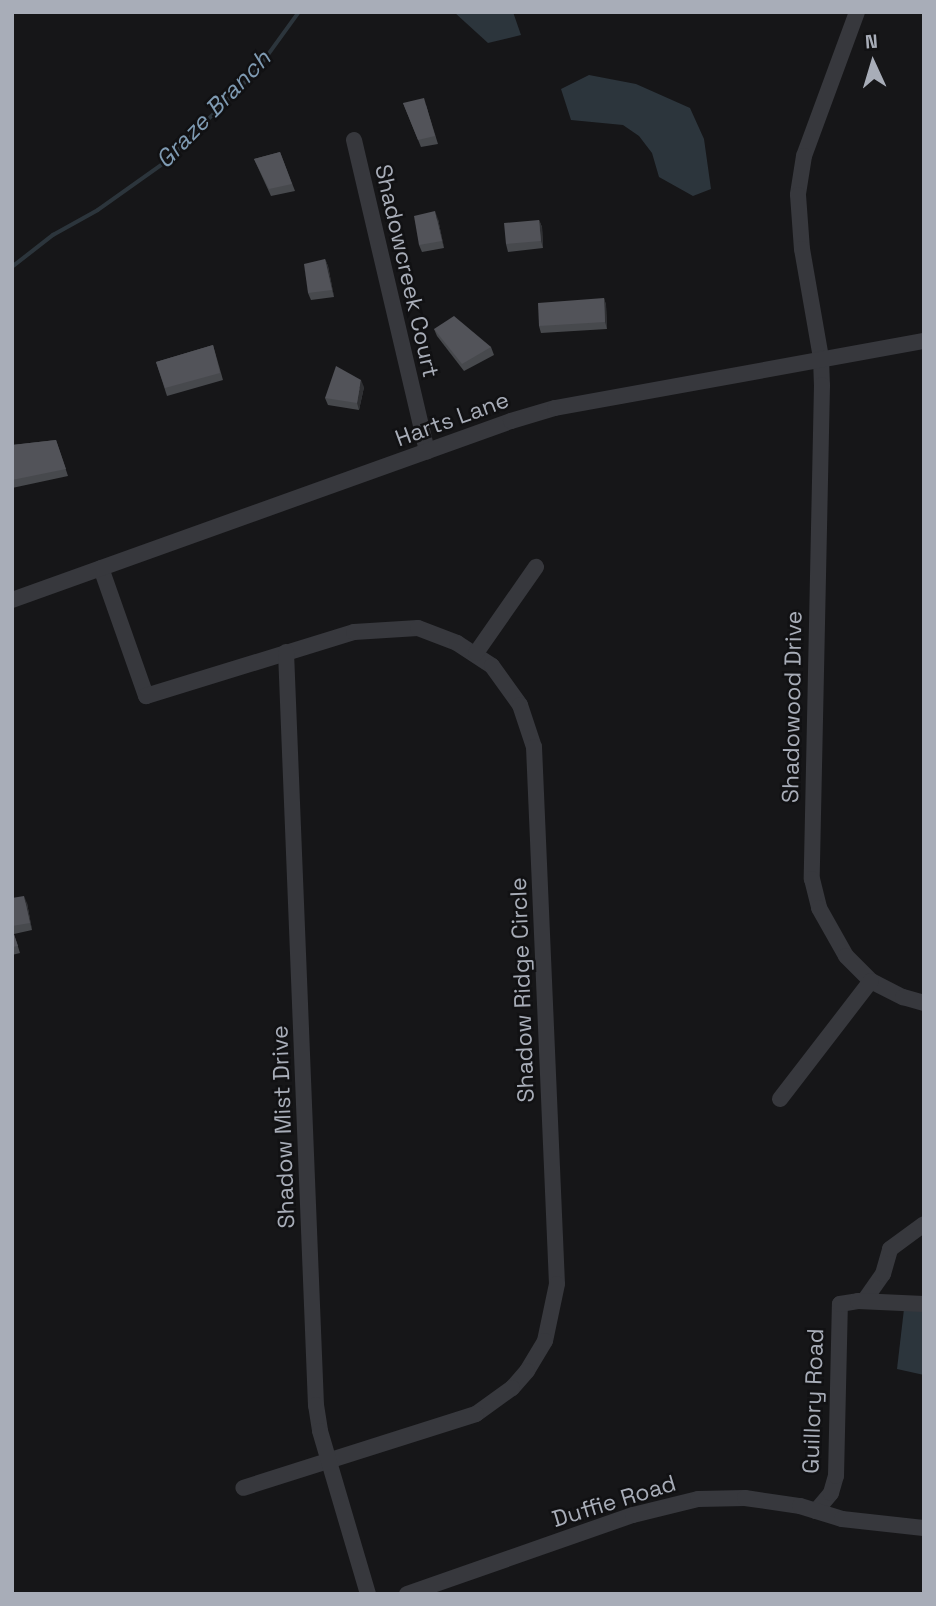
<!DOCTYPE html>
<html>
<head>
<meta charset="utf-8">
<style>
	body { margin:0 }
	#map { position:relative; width:936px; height:1606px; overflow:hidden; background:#161618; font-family:"Space Grotesk",sans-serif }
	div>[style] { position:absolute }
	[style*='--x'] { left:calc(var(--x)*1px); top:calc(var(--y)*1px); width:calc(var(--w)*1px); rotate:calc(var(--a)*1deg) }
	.water>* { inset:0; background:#2c353c }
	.stream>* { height:3.5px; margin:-1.75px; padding:0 1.75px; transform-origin:1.75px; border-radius:1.75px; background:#2c353c }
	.minor>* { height:16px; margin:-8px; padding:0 8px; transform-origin:8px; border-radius:8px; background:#37383d }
	.wall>* { inset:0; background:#47494d }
	.shaded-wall>* { inset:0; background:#2f3033 }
	.building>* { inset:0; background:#525359 }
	span { translate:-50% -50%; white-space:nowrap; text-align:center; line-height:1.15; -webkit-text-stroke:5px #111113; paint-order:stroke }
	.street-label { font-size:23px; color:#a8adb8 }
	.water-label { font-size:24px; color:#7f9bb3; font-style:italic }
	.frame { position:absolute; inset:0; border:14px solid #a8adb8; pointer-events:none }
	.north { position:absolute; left:838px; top:28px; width:70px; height:70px; -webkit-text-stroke:5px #111113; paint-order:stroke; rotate:356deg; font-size:19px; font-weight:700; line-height:28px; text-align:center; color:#a8adb8 }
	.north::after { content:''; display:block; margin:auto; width:24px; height:32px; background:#a8adb8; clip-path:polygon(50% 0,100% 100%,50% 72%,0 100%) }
</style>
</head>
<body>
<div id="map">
	<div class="water">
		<div style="clip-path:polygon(454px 12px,513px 12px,521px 35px,488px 43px)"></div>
		<div style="clip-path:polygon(589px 75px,636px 84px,690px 108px,704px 139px,711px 189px,693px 196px,659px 177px,652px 153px,639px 136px,623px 125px,571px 120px,561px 89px)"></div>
		<div style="clip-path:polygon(904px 1309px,924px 1310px,924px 1375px,897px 1369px)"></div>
	</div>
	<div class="stream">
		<div style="--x:12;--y:267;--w:52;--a:-38"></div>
		<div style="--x:53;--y:235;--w:51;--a:-29.1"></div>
		<div style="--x:98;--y:210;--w:85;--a:-35.4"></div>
		<div style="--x:167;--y:161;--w:128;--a:-45.3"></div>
		<div style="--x:257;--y:70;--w:72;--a:-54.1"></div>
	</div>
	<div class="minor">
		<div style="--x:857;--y:12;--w:153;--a:110.2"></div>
		<div style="--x:804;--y:156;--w:39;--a:99"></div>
		<div style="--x:798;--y:195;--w:54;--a:85.8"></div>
		<div style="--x:802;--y:249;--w:111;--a:80.1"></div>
		<div style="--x:821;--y:358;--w:27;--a:88"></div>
		<div style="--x:822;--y:385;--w:494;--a:91.2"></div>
		<div style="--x:812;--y:879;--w:30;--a:76"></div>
		<div style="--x:819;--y:908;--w:55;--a:60.6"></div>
		<div style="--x:846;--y:956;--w:35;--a:45"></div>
		<div style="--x:871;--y:981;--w:36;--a:27"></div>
		<div style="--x:903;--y:997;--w:22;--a:16"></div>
		<div style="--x:354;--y:140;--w:320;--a:76.8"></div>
		<div style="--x:101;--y:568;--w:136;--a:70.6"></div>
		<div style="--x:146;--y:696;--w:218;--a:-17.1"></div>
		<div style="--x:354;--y:632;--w:64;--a:-3.6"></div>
		<div style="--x:418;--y:628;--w:42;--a:21"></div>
		<div style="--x:457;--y:643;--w:42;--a:33.3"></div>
		<div style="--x:492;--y:666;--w:48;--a:54.3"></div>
		<div style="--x:520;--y:705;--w:44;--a:71.6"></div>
		<div style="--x:534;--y:747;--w:537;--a:87.55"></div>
		<div style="--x:557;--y:1284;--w:58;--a:101.9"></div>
		<div style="--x:545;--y:1341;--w:35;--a:121"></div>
		<div style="--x:527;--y:1371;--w:23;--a:131"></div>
		<div style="--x:512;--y:1388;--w:44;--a:144.2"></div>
		<div style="--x:476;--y:1414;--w:244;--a:162.4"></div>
		<div style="--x:12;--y:600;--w:530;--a:-19.73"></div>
		<div style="--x:511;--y:421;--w:46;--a:-16.5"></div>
		<div style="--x:555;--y:408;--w:375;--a:-10.3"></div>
		<div style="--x:286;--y:652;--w:754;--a:87.72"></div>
		<div style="--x:316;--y:1405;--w:26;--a:81"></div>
		<div style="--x:320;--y:1431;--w:170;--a:73.6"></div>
		<div style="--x:476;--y:653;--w:105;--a:-55.1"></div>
		<div style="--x:780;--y:1099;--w:149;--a:-52.4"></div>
		<div style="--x:864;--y:1301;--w:33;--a:-55"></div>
		<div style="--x:883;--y:1274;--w:26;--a:-74"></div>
		<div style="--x:890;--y:1249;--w:42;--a:-36.3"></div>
		<div style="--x:816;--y:1511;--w:23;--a:-50"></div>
		<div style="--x:831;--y:1493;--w:18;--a:-74"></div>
		<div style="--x:836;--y:1476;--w:172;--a:-88.7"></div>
		<div style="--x:840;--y:1304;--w:18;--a:-9"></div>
		<div style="--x:858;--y:1301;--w:66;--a:2.6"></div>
		<div style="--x:407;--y:1594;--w:239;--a:-19.3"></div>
		<div style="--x:633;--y:1515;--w:67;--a:-13.8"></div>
		<div style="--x:698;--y:1499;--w:47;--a:-1.2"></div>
		<div style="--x:745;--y:1498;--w:56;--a:8.3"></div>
		<div style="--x:800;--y:1506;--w:44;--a:17.2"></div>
		<div style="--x:842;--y:1519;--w:82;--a:6.3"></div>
	</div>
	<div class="wall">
		<div style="clip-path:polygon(403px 103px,426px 105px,438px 144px,421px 147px)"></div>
		<div style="clip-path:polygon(280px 152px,295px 191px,271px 196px,254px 159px)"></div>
		<div style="clip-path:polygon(438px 219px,444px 248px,422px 252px,419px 245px)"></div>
		<div style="clip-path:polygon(539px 220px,542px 227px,543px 248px,508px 252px,506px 244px)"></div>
		<div style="clip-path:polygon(325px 259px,328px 266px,334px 297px,311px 300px,308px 293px)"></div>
		<div style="clip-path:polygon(604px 298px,606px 305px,607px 329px,541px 333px,539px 326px)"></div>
		<div style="clip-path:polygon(434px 329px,491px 347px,494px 355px,464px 371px,437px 336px)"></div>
		<div style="clip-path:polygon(213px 345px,223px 380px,167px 396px,156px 362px)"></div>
		<div style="clip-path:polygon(364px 387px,359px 410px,328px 405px,325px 398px)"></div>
		<div style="clip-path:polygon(56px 440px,68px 476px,12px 488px,12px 445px)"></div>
		<div style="clip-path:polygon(12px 898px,27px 903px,32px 930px,14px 934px,20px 953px,12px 955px)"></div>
	</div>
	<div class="shaded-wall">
		<div style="clip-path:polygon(435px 211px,438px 219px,444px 248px,442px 241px)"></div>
		<div style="clip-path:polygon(539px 220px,542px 227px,543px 248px,541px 241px)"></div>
		<div style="clip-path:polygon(325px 259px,328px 266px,334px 297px,332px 290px)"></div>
		<div style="clip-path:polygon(604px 298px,606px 305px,607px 329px,605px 322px)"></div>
		<div style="clip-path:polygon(361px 380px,364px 387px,359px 410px,357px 403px)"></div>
		<div style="clip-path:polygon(24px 896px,27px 903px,32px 930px,30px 923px)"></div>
	</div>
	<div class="building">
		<div style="clip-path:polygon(424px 98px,435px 136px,418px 140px,403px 103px)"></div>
		<div style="clip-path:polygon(280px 152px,292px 184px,269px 189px,254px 159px)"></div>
		<div style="clip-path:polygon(435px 211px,442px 241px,419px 245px,414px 216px)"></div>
		<div style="clip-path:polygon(539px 220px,541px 241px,506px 244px,504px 223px)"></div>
		<div style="clip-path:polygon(325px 259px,332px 290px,308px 293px,304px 264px)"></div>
		<div style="clip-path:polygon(604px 298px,605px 322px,539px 326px,538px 303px)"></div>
		<div style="clip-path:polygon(454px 316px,491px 347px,462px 364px,434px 329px)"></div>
		<div style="clip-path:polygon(213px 345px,220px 373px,165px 388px,156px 362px)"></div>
		<div style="clip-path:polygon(336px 366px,361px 380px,357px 403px,325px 398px)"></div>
		<div style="clip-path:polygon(56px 440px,66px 469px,12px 480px,12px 445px)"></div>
		<div style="clip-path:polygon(24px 896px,30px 923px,12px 926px,12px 898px)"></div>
		<div style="clip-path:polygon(12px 929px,18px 946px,12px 947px)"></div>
	</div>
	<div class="street-label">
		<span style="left:407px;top:271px;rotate:77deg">Shadowcreek Court</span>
		<span style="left:452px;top:419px;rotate:-20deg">Harts Lane</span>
		<span style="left:792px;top:707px;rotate:-89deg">Shadowood Drive</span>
		<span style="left:522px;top:990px;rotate:-92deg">Shadow Ridge Circle</span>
		<span style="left:283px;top:1127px;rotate:-92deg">Shadow Mist Drive</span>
		<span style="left:813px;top:1401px;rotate:-88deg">Guillory Road</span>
		<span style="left:614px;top:1501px;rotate:-17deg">Duffie Road</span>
	</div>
	<div class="water-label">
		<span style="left:213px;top:109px;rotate:-46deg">Graze Branch</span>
	</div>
	<div class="frame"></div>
	<div class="north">N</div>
</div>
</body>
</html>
